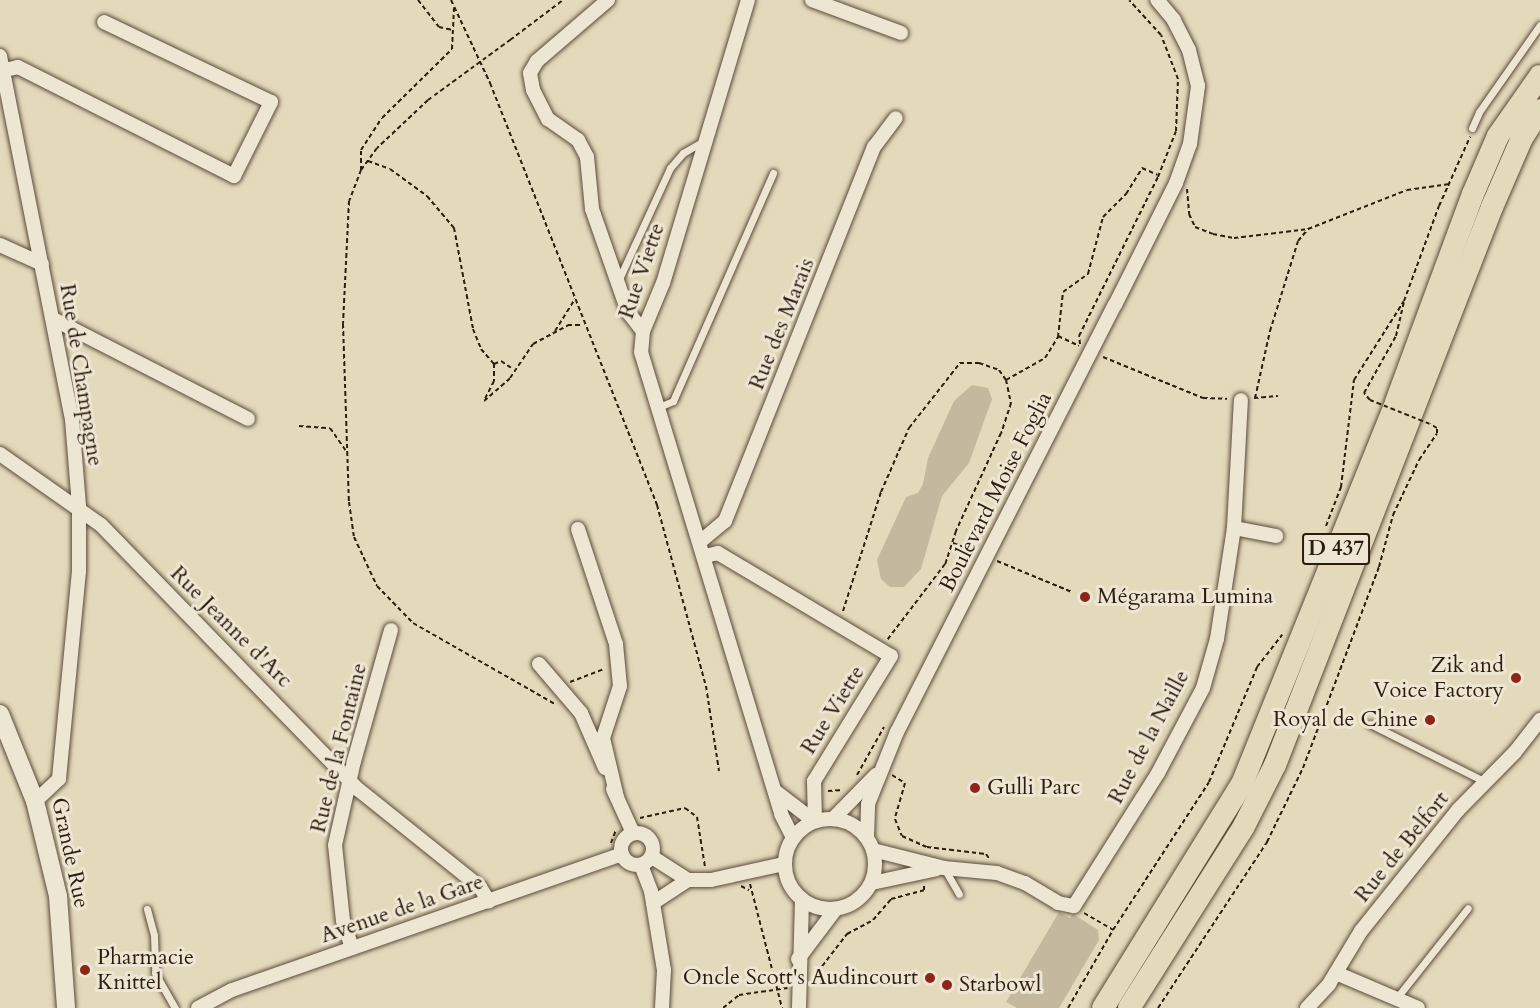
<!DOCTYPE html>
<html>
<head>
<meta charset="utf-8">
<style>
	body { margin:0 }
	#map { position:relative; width:1540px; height:1008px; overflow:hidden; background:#e3d9bb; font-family:Cardo,serif }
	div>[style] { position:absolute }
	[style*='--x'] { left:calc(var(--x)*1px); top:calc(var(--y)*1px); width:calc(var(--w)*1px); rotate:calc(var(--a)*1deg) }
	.green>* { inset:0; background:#c4b99e }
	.path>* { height:2px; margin-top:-1px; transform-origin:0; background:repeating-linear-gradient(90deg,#2e1c0f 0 4.5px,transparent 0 7.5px) }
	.roads { filter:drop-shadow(0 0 2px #5b4b3a) drop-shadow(0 0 2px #5b4b3a) }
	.service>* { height:7px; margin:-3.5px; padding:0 3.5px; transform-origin:3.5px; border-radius:3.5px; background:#ede6d3 }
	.minor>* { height:14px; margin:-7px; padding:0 7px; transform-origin:7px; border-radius:7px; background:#ede6d3 }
	.minor>.ring { margin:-7px; padding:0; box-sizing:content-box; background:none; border:14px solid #ede6d3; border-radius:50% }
	.tertiary>* { height:18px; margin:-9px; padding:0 9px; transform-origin:9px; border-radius:9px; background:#ede6d3 }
	.primary>* { height:22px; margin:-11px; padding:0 11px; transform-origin:11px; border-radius:11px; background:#e3d9bb }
	.path-bridge>* { height:2px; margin-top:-1px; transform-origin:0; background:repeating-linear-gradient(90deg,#2e1c0f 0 4.5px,transparent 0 7.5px) }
	.dots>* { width:16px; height:16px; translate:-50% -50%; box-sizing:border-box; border:3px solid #ede6d3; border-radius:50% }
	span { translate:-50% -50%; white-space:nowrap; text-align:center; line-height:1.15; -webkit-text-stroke:6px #ede6d3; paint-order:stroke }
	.shield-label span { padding:2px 4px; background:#ede6d3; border:2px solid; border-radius:4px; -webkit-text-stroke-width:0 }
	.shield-label { font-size:21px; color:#2e1c0f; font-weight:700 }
	.street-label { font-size:22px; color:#2e1c0f }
	.poi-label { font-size:22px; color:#2e1c0f }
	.left { translate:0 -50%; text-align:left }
	.right { translate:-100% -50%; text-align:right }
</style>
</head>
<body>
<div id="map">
	<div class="green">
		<div style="clip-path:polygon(972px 385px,988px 388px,992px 399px,969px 463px,942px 496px,921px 569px,904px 587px,890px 587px,881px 579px,877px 560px,906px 497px,918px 493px,923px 484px,928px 458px,954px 401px)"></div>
		<div style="clip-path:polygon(1059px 912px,1070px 918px,1073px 914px,1098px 930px,1099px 940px,1059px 1008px,1017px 1008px,1006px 1002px)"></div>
	</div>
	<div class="path">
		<div style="--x:418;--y:0;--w:34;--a:52"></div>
		<div style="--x:439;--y:27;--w:14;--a:12"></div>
		<div style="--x:451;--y:0;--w:92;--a:64.8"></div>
		<div style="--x:490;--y:83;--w:454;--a:68.4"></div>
		<div style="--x:657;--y:505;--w:188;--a:74.9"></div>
		<div style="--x:706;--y:686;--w:86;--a:81.3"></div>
		<div style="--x:510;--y:40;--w:66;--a:-37"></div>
		<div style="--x:428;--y:100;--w:70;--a:136.7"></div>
		<div style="--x:377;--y:148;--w:27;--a:126"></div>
		<div style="--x:361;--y:170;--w:33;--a:111"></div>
		<div style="--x:349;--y:201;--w:123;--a:92.8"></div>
		<div style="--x:343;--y:324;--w:178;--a:88.1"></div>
		<div style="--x:349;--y:502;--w:35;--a:82"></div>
		<div style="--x:354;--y:537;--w:54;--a:64.9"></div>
		<div style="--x:377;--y:586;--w:52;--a:45.8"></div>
		<div style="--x:413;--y:623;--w:163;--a:29.7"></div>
		<div style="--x:368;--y:161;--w:23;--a:20"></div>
		<div style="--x:390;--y:169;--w:46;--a:36.1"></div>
		<div style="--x:427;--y:196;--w:42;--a:49.8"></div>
		<div style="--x:454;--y:228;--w:103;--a:79.3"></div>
		<div style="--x:473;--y:329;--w:22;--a:68"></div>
		<div style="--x:481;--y:349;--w:20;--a:49"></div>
		<div style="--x:494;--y:364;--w:8;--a:-23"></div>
		<div style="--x:501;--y:361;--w:14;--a:34"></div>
		<div style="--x:361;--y:170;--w:20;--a:-90"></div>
		<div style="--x:361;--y:150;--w:38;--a:-57"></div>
		<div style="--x:382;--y:118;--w:98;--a:-44.6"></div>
		<div style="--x:452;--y:49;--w:41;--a:-87.2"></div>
		<div style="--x:1187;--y:189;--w:25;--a:85"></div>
		<div style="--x:1189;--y:214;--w:14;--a:65"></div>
		<div style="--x:1195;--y:227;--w:19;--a:21"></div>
		<div style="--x:1213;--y:234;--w:21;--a:11"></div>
		<div style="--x:1234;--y:238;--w:75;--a:-6.9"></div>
		<div style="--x:555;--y:331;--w:38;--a:-58"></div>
		<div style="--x:1058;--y:336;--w:23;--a:25"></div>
		<div style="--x:1080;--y:344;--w:8;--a:-97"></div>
		<div style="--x:1079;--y:336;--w:178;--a:-63.6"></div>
		<div style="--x:1158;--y:177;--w:49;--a:-68.6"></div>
		<div style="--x:1176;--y:131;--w:52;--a:-87.8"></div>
		<div style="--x:1178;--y:79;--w:47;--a:-111.1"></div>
		<div style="--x:1161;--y:35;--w:47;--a:-132.4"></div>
		<div style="--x:1103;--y:357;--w:108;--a:22.3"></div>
		<div style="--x:1203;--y:398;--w:24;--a:2"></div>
		<div style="--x:494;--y:364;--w:17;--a:90"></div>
		<div style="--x:494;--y:381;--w:22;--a:117"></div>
		<div style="--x:484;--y:401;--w:35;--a:-41"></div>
		<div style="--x:510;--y:378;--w:41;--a:-55.9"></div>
		<div style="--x:533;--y:344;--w:40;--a:-28"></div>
		<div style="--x:568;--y:325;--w:15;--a:0"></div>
		<div style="--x:1006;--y:380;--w:45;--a:-29.4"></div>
		<div style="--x:1045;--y:358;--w:25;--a:-58"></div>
		<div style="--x:1058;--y:337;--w:45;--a:-83.7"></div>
		<div style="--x:1063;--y:292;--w:31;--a:-36"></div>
		<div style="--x:1088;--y:274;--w:59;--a:-75.3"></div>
		<div style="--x:1103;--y:217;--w:33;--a:-45"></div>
		<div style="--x:1126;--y:194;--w:31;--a:-58"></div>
		<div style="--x:1142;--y:168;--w:17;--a:24"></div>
		<div style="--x:1254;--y:398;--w:24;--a:-5"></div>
		<div style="--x:1255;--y:398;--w:69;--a:-77.4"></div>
		<div style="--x:1270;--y:331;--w:94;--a:-72.7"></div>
		<div style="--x:1298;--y:241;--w:16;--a:-50"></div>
		<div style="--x:1308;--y:229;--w:106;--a:-21.5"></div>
		<div style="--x:1407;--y:190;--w:43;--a:-7.9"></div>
		<div style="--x:1370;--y:400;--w:9;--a:-131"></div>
		<div style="--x:1364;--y:393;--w:65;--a:-60.7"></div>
		<div style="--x:1396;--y:336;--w:36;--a:-77"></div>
		<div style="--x:1404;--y:301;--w:101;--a:-69.8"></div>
		<div style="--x:1439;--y:206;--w:76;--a:-65.8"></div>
		<div style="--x:299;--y:426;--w:31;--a:4"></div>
		<div style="--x:330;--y:428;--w:29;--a:55"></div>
		<div style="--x:1326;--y:526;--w:42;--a:-69"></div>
		<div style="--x:1341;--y:487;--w:108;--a:-83.1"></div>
		<div style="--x:1354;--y:380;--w:93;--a:-57.7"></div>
		<div style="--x:953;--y:543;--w:24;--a:22"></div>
		<div style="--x:997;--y:561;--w:81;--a:22.5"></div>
		<div style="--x:843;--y:611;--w:125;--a:-72.3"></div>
		<div style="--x:881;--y:492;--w:70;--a:-66.4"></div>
		<div style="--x:909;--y:428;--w:83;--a:-51.9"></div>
		<div style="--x:960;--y:363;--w:19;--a:0"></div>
		<div style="--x:979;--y:363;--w:21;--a:19"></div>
		<div style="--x:999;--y:370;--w:12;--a:55"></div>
		<div style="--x:1006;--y:380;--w:24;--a:78"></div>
		<div style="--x:1011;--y:403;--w:32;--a:108"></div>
		<div style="--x:1001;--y:433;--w:108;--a:114.7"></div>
		<div style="--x:956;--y:531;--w:35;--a:108"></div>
		<div style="--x:945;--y:564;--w:96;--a:127.3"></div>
		<div style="--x:570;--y:682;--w:36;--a:-21"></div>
		<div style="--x:857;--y:775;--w:55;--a:-60.6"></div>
		<div style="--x:892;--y:775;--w:15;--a:32"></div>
		<div style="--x:905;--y:783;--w:37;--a:106"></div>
		<div style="--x:895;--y:819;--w:18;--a:68"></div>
		<div style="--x:902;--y:836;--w:27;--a:24"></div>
		<div style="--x:927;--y:847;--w:59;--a:6.8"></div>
		<div style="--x:986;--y:854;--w:7;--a:56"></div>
		<div style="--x:828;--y:791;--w:15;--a:-4"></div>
		<div style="--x:640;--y:818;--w:46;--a:-12.5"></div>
		<div style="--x:685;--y:808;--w:15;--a:37"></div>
		<div style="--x:697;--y:817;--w:51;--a:80.9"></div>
		<div style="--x:611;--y:843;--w:14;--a:-69"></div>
		<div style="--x:750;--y:884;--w:128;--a:75.5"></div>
		<div style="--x:741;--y:886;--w:9;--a:27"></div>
		<div style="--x:1084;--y:913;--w:34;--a:30"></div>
		<div style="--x:813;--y:978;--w:56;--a:-52.3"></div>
		<div style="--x:847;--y:934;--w:30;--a:-28"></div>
		<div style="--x:873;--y:920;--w:28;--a:-49"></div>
		<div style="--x:891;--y:899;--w:34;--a:-15"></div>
		<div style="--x:924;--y:890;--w:6;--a:-90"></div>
		<div style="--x:723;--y:1008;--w:21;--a:-39"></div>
		<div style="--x:739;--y:995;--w:49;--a:-8.3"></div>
		<div style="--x:1068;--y:1008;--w:90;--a:-60"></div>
		<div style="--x:1113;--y:930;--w:176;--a:-57"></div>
		<div style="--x:1209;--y:782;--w:125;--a:-67.3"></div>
		<div style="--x:1257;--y:667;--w:41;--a:-52"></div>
		<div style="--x:1158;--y:1008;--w:199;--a:-56.7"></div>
		<div style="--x:1267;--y:842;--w:82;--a:-64.1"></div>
		<div style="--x:1303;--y:768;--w:215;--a:-69.3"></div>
		<div style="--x:1379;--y:567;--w:54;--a:-74.9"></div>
		<div style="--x:1393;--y:515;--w:61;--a:-64.7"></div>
		<div style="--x:1419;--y:460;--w:32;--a:-56"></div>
		<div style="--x:1437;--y:433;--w:5;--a:-90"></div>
		<div style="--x:1437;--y:428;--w:8;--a:-150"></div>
	</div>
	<div class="roads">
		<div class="service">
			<div style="--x:1472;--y:128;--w:17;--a:-66"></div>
			<div style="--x:1479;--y:112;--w:106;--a:-55"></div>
			<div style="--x:619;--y:279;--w:122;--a:-65.3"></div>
			<div style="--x:670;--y:168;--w:20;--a:-49"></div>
			<div style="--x:683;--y:153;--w:24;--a:-30"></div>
			<div style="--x:659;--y:407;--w:15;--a:-23"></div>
			<div style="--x:673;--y:401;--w:249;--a:-66.3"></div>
			<div style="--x:1370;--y:724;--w:130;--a:26.6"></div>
			<div style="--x:944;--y:868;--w:30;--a:60"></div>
			<div style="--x:147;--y:909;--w:27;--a:75"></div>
			<div style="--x:154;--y:935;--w:38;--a:88"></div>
			<div style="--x:155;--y:973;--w:40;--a:60.3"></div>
			<div style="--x:1395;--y:1000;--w:117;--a:-51.6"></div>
		</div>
		<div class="minor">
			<div style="--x:608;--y:0;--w:94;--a:139.3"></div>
			<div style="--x:537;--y:61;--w:14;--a:120"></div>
			<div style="--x:530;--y:73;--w:17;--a:80"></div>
			<div style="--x:533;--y:90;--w:33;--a:63"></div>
			<div style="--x:548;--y:119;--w:37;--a:35"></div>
			<div style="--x:578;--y:140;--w:19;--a:62"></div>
			<div style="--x:587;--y:157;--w:52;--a:84.5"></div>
			<div style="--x:592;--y:209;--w:109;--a:70.7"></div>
			<div style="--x:628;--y:312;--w:24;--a:52"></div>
			<div style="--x:748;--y:0;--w:295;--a:106.7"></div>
			<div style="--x:663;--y:283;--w:52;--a:112.6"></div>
			<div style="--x:643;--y:331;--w:21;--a:95"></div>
			<div style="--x:641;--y:352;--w:483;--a:73.1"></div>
			<div style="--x:781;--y:814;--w:27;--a:63"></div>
			<div style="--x:812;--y:0;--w:95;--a:20.3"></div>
			<div style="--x:0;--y:56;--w:370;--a:78.8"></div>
			<div style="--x:72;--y:419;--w:87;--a:85.4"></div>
			<div style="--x:79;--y:506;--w:65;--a:90"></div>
			<div style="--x:79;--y:571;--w:209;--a:95.5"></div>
			<div style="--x:59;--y:779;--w:33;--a:137"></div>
			<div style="--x:5;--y:70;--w:13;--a:-13"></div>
			<div style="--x:18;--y:67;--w:242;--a:26.8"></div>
			<div style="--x:234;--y:176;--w:83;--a:-63.4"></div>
			<div style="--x:271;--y:102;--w:185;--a:-154.4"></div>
			<div style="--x:0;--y:245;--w:46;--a:24.3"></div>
			<div style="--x:53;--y:319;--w:219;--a:27.1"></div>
			<div style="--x:0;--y:454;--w:123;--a:35.1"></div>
			<div style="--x:101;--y:525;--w:370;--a:45.8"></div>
			<div style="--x:359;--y:790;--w:155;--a:38.7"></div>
			<div style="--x:480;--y:887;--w:17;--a:59"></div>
			<div style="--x:1234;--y:528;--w:43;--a:10.8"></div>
			<div style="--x:578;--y:529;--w:121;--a:71.7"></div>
			<div style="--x:616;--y:644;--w:42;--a:84.6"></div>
			<div style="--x:620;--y:686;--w:55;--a:108.1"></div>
			<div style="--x:603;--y:738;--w:61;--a:76.7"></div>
			<div style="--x:701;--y:541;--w:31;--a:-40"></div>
			<div style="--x:725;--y:521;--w:403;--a:-68.3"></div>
			<div style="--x:874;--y:147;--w:36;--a:-53"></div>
			<div style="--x:705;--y:556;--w:13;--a:-13"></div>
			<div style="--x:718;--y:553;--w:201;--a:30.8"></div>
			<div style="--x:891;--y:656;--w:147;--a:121.6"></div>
			<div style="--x:814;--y:781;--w:40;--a:88.6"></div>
			<div style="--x:539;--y:664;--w:65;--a:49.4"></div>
			<div style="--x:581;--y:713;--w:60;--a:66.4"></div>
			<div style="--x:613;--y:789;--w:48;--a:65.6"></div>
			<div style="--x:775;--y:791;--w:49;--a:37.6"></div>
			<div class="ring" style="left:785px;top:819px;width:76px;height:76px"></div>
			<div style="--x:833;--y:819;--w:62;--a:-45.7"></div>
			<div class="ring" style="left:621px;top:833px;width:18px;height:18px"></div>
			<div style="--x:867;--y:837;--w:33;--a:-88"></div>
			<div style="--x:868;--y:804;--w:78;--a:-68.1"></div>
			<div style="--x:897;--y:732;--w:479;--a:-63"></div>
			<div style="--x:1115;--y:305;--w:136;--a:-63.4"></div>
			<div style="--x:1176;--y:183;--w:41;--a:-70.3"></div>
			<div style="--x:1190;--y:144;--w:59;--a:-82.1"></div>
			<div style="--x:1198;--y:86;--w:37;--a:-104"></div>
			<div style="--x:1189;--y:50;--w:34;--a:-117"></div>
			<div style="--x:1174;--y:20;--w:26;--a:-130"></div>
			<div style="--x:873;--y:850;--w:73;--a:14.2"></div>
			<div style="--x:944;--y:868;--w:53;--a:5.4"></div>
			<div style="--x:997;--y:873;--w:30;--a:20"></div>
			<div style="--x:1025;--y:883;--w:39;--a:31"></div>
			<div style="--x:1058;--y:903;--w:16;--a:11"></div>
			<div style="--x:1074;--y:906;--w:157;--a:-57.7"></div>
			<div style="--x:1158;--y:773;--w:96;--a:-62.1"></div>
			<div style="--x:1203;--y:688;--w:51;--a:-74.1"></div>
			<div style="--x:1217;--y:639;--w:112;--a:-81.3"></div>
			<div style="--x:1234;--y:528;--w:128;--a:-86.9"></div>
			<div style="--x:652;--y:857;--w:43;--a:32.6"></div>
			<div style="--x:688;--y:880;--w:23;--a:0"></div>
			<div style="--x:711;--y:880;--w:75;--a:-12.4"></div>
			<div style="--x:641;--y:865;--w:28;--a:69"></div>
			<div style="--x:651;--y:891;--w:80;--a:80.7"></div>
			<div style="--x:664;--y:970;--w:38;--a:93"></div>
			<div style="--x:872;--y:883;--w:66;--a:-12.2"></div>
			<div style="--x:653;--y:903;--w:42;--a:-33.3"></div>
			<div style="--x:352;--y:948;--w:28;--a:-108"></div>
			<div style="--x:343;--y:921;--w:76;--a:-96"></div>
			<div style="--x:335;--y:845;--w:86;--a:-77.3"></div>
			<div style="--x:354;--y:761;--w:136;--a:-74.2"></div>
			<div style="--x:798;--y:959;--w:61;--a:-52.9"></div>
			<div style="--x:1336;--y:973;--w:89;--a:23.1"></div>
			<div style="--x:198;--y:1008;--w:38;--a:-28"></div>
			<div style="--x:232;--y:990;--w:413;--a:-19.2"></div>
			<div style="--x:799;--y:1008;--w:108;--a:-88.4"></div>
			<div style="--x:1307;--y:1008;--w:33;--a:-47"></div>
			<div style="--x:1329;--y:984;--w:62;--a:-58.9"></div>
			<div style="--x:1361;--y:931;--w:155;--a:-51.3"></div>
			<div style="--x:1458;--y:810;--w:81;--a:-45.5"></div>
			<div style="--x:1515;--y:752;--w:41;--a:-52"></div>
		</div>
		<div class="tertiary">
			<div style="--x:0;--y:714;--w:94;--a:68.1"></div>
			<div style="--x:35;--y:801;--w:98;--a:76.4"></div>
			<div style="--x:58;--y:896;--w:112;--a:85.9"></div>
		</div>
		<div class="primary">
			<div style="--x:1103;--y:1008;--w:264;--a:-58.2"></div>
			<div style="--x:1242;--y:784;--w:412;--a:-68"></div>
			<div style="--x:1396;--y:402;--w:222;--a:-69.7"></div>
			<div style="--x:1473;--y:194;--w:63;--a:-66.7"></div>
			<div style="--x:1498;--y:136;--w:73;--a:-55"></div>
			<div style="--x:1129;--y:1008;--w:215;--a:-57.7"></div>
			<div style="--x:1244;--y:826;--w:68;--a:-63.1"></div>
			<div style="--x:1275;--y:765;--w:599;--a:-68.75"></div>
			<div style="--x:1492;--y:207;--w:75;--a:-66.5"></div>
			<div style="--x:1522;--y:138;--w:33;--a:-57"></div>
		</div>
	</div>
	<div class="path-bridge">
		<div style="--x:428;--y:100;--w:102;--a:-36.2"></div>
		<div style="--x:1370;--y:400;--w:65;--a:21.8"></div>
	</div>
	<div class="dots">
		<div style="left:1085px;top:597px;background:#8f2418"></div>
		<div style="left:1516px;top:678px;background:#8f2418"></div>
		<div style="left:1430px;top:720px;background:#8f2418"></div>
		<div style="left:975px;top:788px;background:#8f2418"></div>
		<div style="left:85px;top:970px;background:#8f2418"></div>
		<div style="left:930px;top:978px;background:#8f2418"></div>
		<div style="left:947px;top:985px;background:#8f2418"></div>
	</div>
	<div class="shield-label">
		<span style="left:1336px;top:549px">D 437</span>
	</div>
	<div class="street-label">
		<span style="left:642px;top:271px;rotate:-71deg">Rue Viette</span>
		<span style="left:782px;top:324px;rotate:-68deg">Rue des Marais</span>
		<span style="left:81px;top:375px;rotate:81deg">Rue de Champagne</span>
		<span style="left:996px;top:492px;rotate:-63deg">Boulevard Moise Foglia</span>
		<span style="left:231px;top:627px;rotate:45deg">Rue Jeanne d'Arc</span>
		<span style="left:833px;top:710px;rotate:-58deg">Rue Viette</span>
		<span style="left:1149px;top:737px;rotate:-62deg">Rue de la Naille</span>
		<span style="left:339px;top:748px;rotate:-76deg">Rue de la Fontaine</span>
		<span style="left:1402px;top:847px;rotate:-51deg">Rue de Belfort</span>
		<span style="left:70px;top:853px;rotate:78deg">Grande Rue</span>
		<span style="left:402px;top:909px;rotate:-19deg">Avenue de la Gare</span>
	</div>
	<div class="poi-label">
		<span class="left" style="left:1097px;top:597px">Mégarama Lumina</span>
		<span class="right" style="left:1504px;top:678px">Zik and<br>Voice Factory</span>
		<span class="right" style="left:1418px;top:720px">Royal de Chine</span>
		<span class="left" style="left:987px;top:788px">Gulli Parc</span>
		<span class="left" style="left:97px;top:970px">Pharmacie<br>Knittel</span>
		<span class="right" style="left:918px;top:978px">Oncle Scott's Audincourt</span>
		<span class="left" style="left:959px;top:985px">Starbowl</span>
	</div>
</div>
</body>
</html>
